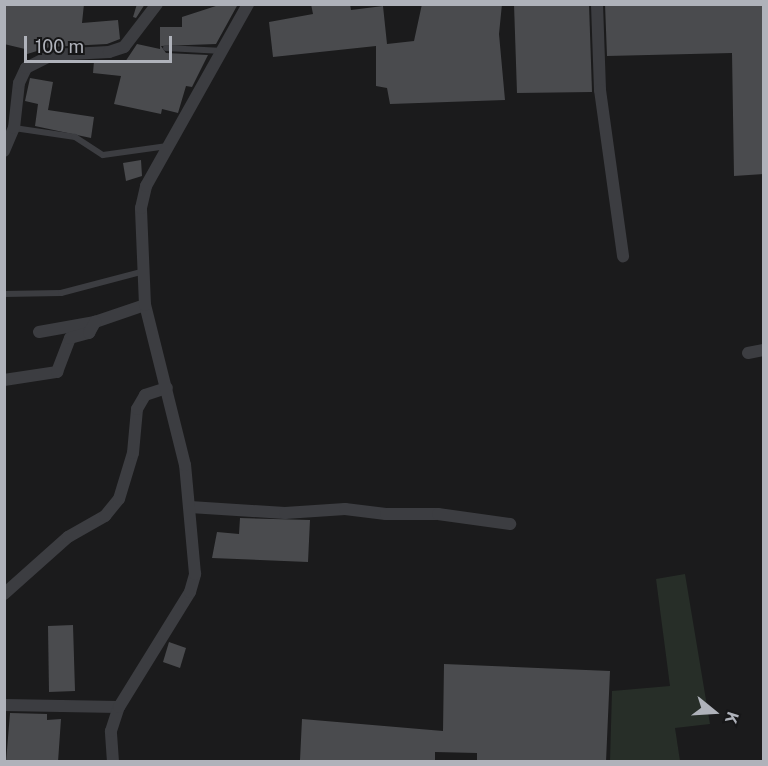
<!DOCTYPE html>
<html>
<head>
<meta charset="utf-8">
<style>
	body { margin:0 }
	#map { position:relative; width:768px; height:766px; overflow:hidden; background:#1b1b1c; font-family:"Public Sans",sans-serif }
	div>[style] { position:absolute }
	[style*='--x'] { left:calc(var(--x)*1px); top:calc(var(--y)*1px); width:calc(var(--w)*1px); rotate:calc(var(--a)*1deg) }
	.green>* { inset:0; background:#272e28 }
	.building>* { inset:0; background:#4a4b4e }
	.service>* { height:6px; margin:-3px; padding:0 3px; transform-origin:3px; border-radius:3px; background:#3c3d41 }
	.minor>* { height:12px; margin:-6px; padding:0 6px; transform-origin:6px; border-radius:6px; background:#3c3d41 }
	span { translate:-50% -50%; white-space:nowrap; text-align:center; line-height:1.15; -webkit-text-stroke:4.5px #161617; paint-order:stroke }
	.frame { position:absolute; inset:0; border:6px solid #afb2ba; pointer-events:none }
	.north { position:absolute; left:684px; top:682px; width:60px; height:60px; -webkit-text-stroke:4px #161617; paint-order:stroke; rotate:108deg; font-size:16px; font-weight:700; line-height:24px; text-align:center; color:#afb2ba }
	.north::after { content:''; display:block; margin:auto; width:21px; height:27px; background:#afb2ba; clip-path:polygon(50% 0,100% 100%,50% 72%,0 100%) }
	.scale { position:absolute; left:24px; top:36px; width:148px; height:27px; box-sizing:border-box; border:3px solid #afb2ba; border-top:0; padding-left:8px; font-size:18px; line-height:21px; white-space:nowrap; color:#afb2ba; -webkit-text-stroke:4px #161617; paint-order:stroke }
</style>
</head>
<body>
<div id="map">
	<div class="green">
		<div style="clip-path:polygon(685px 574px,710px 724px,675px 728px,680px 761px,610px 761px,612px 691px,670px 686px,656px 579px)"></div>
	</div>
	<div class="building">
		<div style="clip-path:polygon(4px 4px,84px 4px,82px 23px,118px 20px,120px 39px,107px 44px,50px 47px,24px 55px,25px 49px,4px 44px)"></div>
		<div style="clip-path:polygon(137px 4px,145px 4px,136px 18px,133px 17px)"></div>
		<div style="clip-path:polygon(222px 4px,238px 4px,216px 44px,161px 46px,166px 53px,208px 55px,192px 87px,186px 86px,178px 113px,162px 109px,161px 114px,114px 104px,121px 76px,93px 73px,94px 61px,125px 62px,137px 44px,160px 49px,160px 27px,182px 27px,182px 17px)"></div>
		<div style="clip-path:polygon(311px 4px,350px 4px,351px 10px,383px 6px,387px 44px,414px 41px,422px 4px,502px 4px,499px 34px,505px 100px,390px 104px,387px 88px,376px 86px,376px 46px,273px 57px,269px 22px,313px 14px)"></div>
		<div style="clip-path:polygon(514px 4px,589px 4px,592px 92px,517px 93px)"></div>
		<div style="clip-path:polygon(605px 4px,764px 4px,764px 174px,734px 176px,732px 53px,607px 56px)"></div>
		<div style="clip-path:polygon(30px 78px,53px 82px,48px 110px,94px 117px,91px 138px,35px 126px,38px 104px,25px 101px)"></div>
		<div style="clip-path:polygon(141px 160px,142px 176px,126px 181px,123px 163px)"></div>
		<div style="clip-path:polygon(240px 518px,310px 520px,308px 562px,212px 558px,217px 532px,239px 534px)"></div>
		<div style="clip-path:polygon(73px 625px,75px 691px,49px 692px,48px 626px)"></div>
		<div style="clip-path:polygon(169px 642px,186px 648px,180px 668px,163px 662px)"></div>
		<div style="clip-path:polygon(444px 664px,610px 671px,606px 762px,477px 762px,477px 753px,435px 752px,435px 762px,300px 760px,302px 719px,443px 731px)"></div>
		<div style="clip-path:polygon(10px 713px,47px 714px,47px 720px,61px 719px,58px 762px,6px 762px)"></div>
	</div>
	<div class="service">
		<div style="--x:166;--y:48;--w:57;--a:3"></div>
		<div style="--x:14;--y:128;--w:62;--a:8.4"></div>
		<div style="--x:75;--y:137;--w:33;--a:33"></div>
		<div style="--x:103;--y:155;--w:65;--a:-8"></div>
		<div style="--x:4;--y:294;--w:57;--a:-1"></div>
		<div style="--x:61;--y:293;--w:87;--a:-14.7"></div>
	</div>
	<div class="minor">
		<div style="--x:597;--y:4;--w:86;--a:88"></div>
		<div style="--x:600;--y:90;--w:168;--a:82.1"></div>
		<div style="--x:4;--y:151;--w:25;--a:-67"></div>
		<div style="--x:14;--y:128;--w:45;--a:-83.7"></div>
		<div style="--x:19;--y:83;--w:17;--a:-65"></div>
		<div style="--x:26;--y:68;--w:28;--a:-27"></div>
		<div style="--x:51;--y:55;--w:58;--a:-3"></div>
		<div style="--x:109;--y:52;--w:16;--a:-18"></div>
		<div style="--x:124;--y:47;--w:54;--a:-52.5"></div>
		<div style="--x:39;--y:332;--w:57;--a:-10.1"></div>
		<div style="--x:95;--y:322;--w:53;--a:-18.8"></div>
		<div style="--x:748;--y:353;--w:16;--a:-11"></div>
		<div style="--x:4;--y:380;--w:54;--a:-8.6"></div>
		<div style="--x:57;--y:372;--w:36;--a:-69"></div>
		<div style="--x:70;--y:338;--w:20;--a:-15"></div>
		<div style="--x:89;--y:333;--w:13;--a:-61"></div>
		<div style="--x:190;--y:507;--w:95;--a:3.6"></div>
		<div style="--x:285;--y:513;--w:60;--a:-3.8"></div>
		<div style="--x:345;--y:509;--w:41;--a:7"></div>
		<div style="--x:386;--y:514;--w:52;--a:0"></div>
		<div style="--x:438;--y:514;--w:73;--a:7.9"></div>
		<div style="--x:4;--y:594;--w:86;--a:-41.7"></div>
		<div style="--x:68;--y:537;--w:43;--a:-29.6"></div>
		<div style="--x:105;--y:516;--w:22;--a:-51"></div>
		<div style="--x:119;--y:499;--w:48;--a:-73.1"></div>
		<div style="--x:133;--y:453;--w:44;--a:-84.8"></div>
		<div style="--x:137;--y:409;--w:16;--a:-60"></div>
		<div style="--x:145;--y:395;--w:23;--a:-18"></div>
		<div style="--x:4;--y:705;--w:115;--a:1"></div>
		<div style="--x:113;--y:762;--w:31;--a:-94"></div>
		<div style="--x:111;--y:731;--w:25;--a:-72"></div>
		<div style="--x:119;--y:707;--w:135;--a:-58.3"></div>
		<div style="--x:190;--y:592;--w:19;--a:-74"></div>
		<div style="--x:195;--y:574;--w:109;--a:-95.2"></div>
		<div style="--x:185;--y:465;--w:165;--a:-104"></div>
		<div style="--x:145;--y:305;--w:97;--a:-92.4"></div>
		<div style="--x:141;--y:208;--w:23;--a:-77"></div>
		<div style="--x:146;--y:186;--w:209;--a:-60.7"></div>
	</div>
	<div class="frame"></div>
	<div class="north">K</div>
	<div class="scale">100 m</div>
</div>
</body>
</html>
